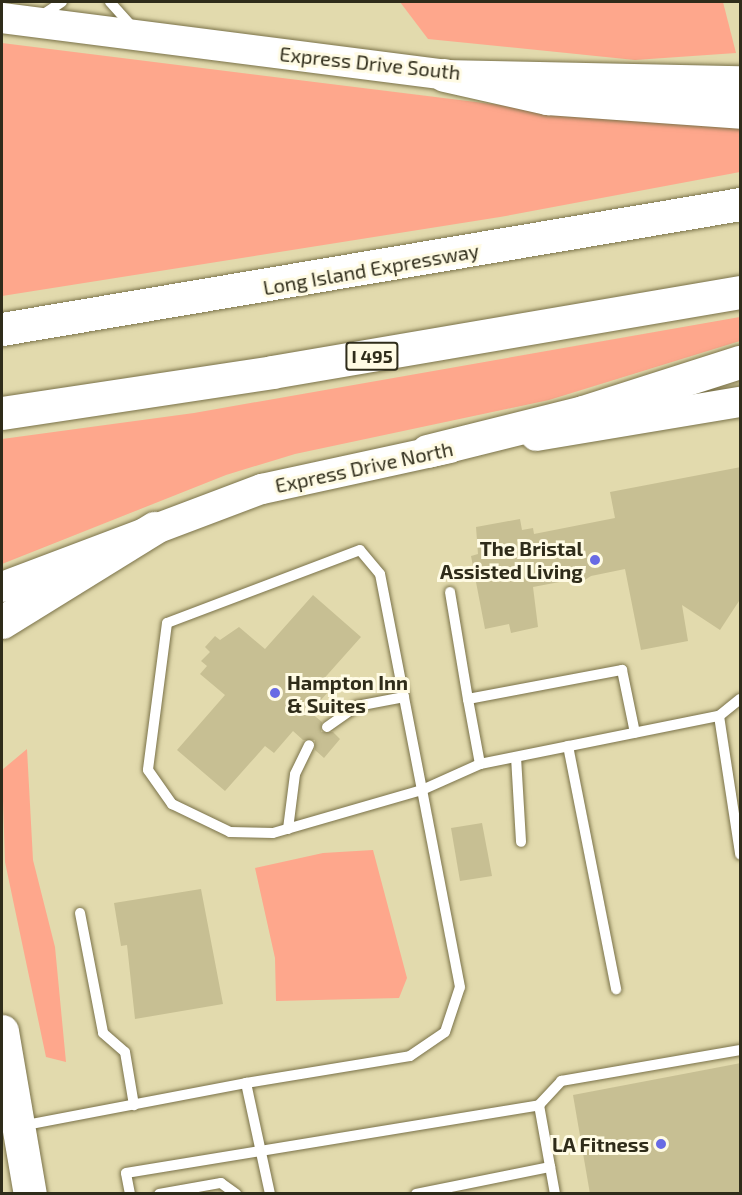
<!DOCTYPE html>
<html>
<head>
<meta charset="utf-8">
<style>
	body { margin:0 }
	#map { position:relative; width:742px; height:1195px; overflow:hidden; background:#e2daad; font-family:"Exo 2",sans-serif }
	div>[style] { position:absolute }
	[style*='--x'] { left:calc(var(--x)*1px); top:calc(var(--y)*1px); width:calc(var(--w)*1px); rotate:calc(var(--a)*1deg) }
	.green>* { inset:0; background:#fea78c }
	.building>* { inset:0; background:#c7bf93 }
	.roads { filter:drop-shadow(0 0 2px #7a7249) drop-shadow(0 0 2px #7a7249) }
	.lane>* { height:10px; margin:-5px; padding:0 5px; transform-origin:5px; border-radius:5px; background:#fff }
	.secondary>* { height:30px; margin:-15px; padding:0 15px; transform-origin:15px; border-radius:15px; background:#fff }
	.highway>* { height:33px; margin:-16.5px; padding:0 16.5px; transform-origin:16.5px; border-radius:16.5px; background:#fff }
	.dots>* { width:16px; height:16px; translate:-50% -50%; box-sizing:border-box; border:3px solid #fffbe4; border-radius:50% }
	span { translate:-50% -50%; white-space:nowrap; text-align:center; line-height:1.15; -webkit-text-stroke:6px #fffbe4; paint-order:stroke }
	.shield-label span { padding:2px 4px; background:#fffbe4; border:2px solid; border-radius:4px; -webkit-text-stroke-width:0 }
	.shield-label { font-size:18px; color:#2f2c1a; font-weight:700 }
	.street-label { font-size:20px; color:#2f2c1a }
	.poi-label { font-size:20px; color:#2f2c1a; font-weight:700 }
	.right { translate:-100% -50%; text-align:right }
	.left { translate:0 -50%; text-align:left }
	.frame { position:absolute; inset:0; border:3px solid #2f2c1a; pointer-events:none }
</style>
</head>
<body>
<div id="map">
	<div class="green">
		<div style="clip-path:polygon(400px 2px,723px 2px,736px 53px,635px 60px,428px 39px)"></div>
		<div style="clip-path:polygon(2px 43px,548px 111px,740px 121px,740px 172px,500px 217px,2px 296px)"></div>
		<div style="clip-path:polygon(740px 317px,740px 341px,549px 400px,295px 454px,226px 475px,2px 564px,2px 439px,194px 413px)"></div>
		<div style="clip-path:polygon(27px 749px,33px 860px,55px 947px,66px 1062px,46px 1057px,5px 862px,2px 770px)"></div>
		<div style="clip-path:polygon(373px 850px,407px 978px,399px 998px,276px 1001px,275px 958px,255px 868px,323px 853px)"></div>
	</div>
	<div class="building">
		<div style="clip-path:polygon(741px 467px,741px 598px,720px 630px,682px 605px,688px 641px,641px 650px,625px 569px,591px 576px,577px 585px,570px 580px,533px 587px,538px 627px,511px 633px,509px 624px,485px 629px,471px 556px,478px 554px,476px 527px,520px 519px,522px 530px,533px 528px,534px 534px,615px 518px,610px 492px)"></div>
		<div style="clip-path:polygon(313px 595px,361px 637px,320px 683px,329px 691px,310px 712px,322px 722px,321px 732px,333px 732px,340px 739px,324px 758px,315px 750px,315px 740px,303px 740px,293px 731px,274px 753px,265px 746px,225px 791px,177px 750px,225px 695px,200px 674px,207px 666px,201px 661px,210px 652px,205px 647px,215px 636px,220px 640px,239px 627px,265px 649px)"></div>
		<div style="clip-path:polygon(482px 823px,492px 876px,460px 881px,451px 828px)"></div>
		<div style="clip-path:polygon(201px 889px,223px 1004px,135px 1019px,127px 945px,121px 946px,114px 903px)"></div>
		<div style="clip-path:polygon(741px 1063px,741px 1194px,590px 1194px,573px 1095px)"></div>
	</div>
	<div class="roads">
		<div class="lane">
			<div style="--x:110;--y:2;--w:38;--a:48"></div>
			<div style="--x:38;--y:18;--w:29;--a:-34"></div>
			<div style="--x:450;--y:592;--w:109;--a:80.5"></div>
			<div style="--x:719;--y:716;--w:140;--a:81.3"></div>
			<div style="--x:327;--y:727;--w:37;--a:-35"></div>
			<div style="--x:357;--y:706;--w:48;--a:-10.8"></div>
			<div style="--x:568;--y:746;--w:248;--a:78.8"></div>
			<div style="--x:516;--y:757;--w:85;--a:86.6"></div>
			<div style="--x:480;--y:764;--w:66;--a:-100.5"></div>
			<div style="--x:468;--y:699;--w:157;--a:-10.7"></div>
			<div style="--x:622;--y:670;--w:64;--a:78.3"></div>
			<div style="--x:288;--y:829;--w:55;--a:-82.7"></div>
			<div style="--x:295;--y:774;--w:32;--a:-64"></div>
			<div style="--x:80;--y:913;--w:122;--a:79.1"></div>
			<div style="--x:103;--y:1033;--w:29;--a:41"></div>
			<div style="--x:125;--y:1052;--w:54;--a:80.4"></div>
			<div style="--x:246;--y:1083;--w:166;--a:-9.3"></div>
			<div style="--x:410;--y:1056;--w:42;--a:-34.4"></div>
			<div style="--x:445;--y:1032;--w:47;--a:-71.6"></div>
			<div style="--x:460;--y:987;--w:201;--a:-100.9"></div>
			<div style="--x:422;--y:790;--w:220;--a:-101"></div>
			<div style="--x:380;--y:574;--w:31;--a:-130"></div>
			<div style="--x:360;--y:550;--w:206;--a:159.3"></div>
			<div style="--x:167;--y:623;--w:148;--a:97.4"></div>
			<div style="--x:148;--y:770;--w:42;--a:54.8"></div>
			<div style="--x:172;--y:804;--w:64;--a:25.8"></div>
			<div style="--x:230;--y:832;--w:43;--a:1.3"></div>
			<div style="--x:273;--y:833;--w:155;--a:-16.1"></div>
			<div style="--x:422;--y:790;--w:64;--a:-24.1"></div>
			<div style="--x:480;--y:764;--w:244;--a:-11.4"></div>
			<div style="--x:719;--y:716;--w:27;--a:-39"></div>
			<div style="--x:21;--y:1126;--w:229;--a:-10.8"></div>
			<div style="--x:246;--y:1083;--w:114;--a:77.8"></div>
			<div style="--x:130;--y:1194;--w:21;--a:-101"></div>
			<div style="--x:126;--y:1173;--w:419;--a:-9.3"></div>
			<div style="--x:159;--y:1194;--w:63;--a:-10.1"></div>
			<div style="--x:221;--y:1183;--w:19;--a:36"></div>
			<div style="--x:416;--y:1194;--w:137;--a:-11.4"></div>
			<div style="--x:555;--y:1194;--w:90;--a:-100.2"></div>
			<div style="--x:539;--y:1105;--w:33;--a:-47"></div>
			<div style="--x:561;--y:1081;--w:182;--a:-9.8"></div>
		</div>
		<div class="secondary">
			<div style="--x:2;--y:18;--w:446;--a:7.3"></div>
			<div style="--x:444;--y:75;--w:296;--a:1.2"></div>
			<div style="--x:536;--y:436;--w:207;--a:-9.5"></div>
			<div style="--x:2;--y:587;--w:278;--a:-20.7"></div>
			<div style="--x:262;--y:489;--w:192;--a:-12.3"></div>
		</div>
		<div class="highway">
			<div style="--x:444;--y:75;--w:106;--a:12.6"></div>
			<div style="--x:547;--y:98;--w:194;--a:4.1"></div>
			<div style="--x:2;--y:329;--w:749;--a:-9.61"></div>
			<div style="--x:2;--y:413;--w:273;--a:-8.6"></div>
			<div style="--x:272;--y:372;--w:475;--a:-9.7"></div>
			<div style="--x:427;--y:451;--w:161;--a:-14"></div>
			<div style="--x:583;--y:412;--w:165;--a:-17.7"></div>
			<div style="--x:2;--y:622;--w:179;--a:-31.7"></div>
			<div style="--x:2;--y:1031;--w:165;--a:80.3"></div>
		</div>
	</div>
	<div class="dots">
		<div style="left:595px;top:560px;background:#696be4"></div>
		<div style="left:275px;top:693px;background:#696be4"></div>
		<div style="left:661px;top:1144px;background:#696be4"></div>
	</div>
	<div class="shield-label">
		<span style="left:372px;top:356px">I 495</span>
	</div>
	<div class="street-label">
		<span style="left:370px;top:63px;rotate:6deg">Express Drive South</span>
		<span style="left:371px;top:269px;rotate:-10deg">Long Island Expressway</span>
		<span style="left:364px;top:467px;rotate:-12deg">Express Drive North</span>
	</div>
	<div class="poi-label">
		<span class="right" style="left:583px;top:560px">The Bristal<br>Assisted Living</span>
		<span class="left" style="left:287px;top:694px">Hampton Inn<br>&amp; Suites</span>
		<span class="right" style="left:649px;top:1144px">LA Fitness</span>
	</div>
	<div class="frame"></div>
</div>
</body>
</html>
